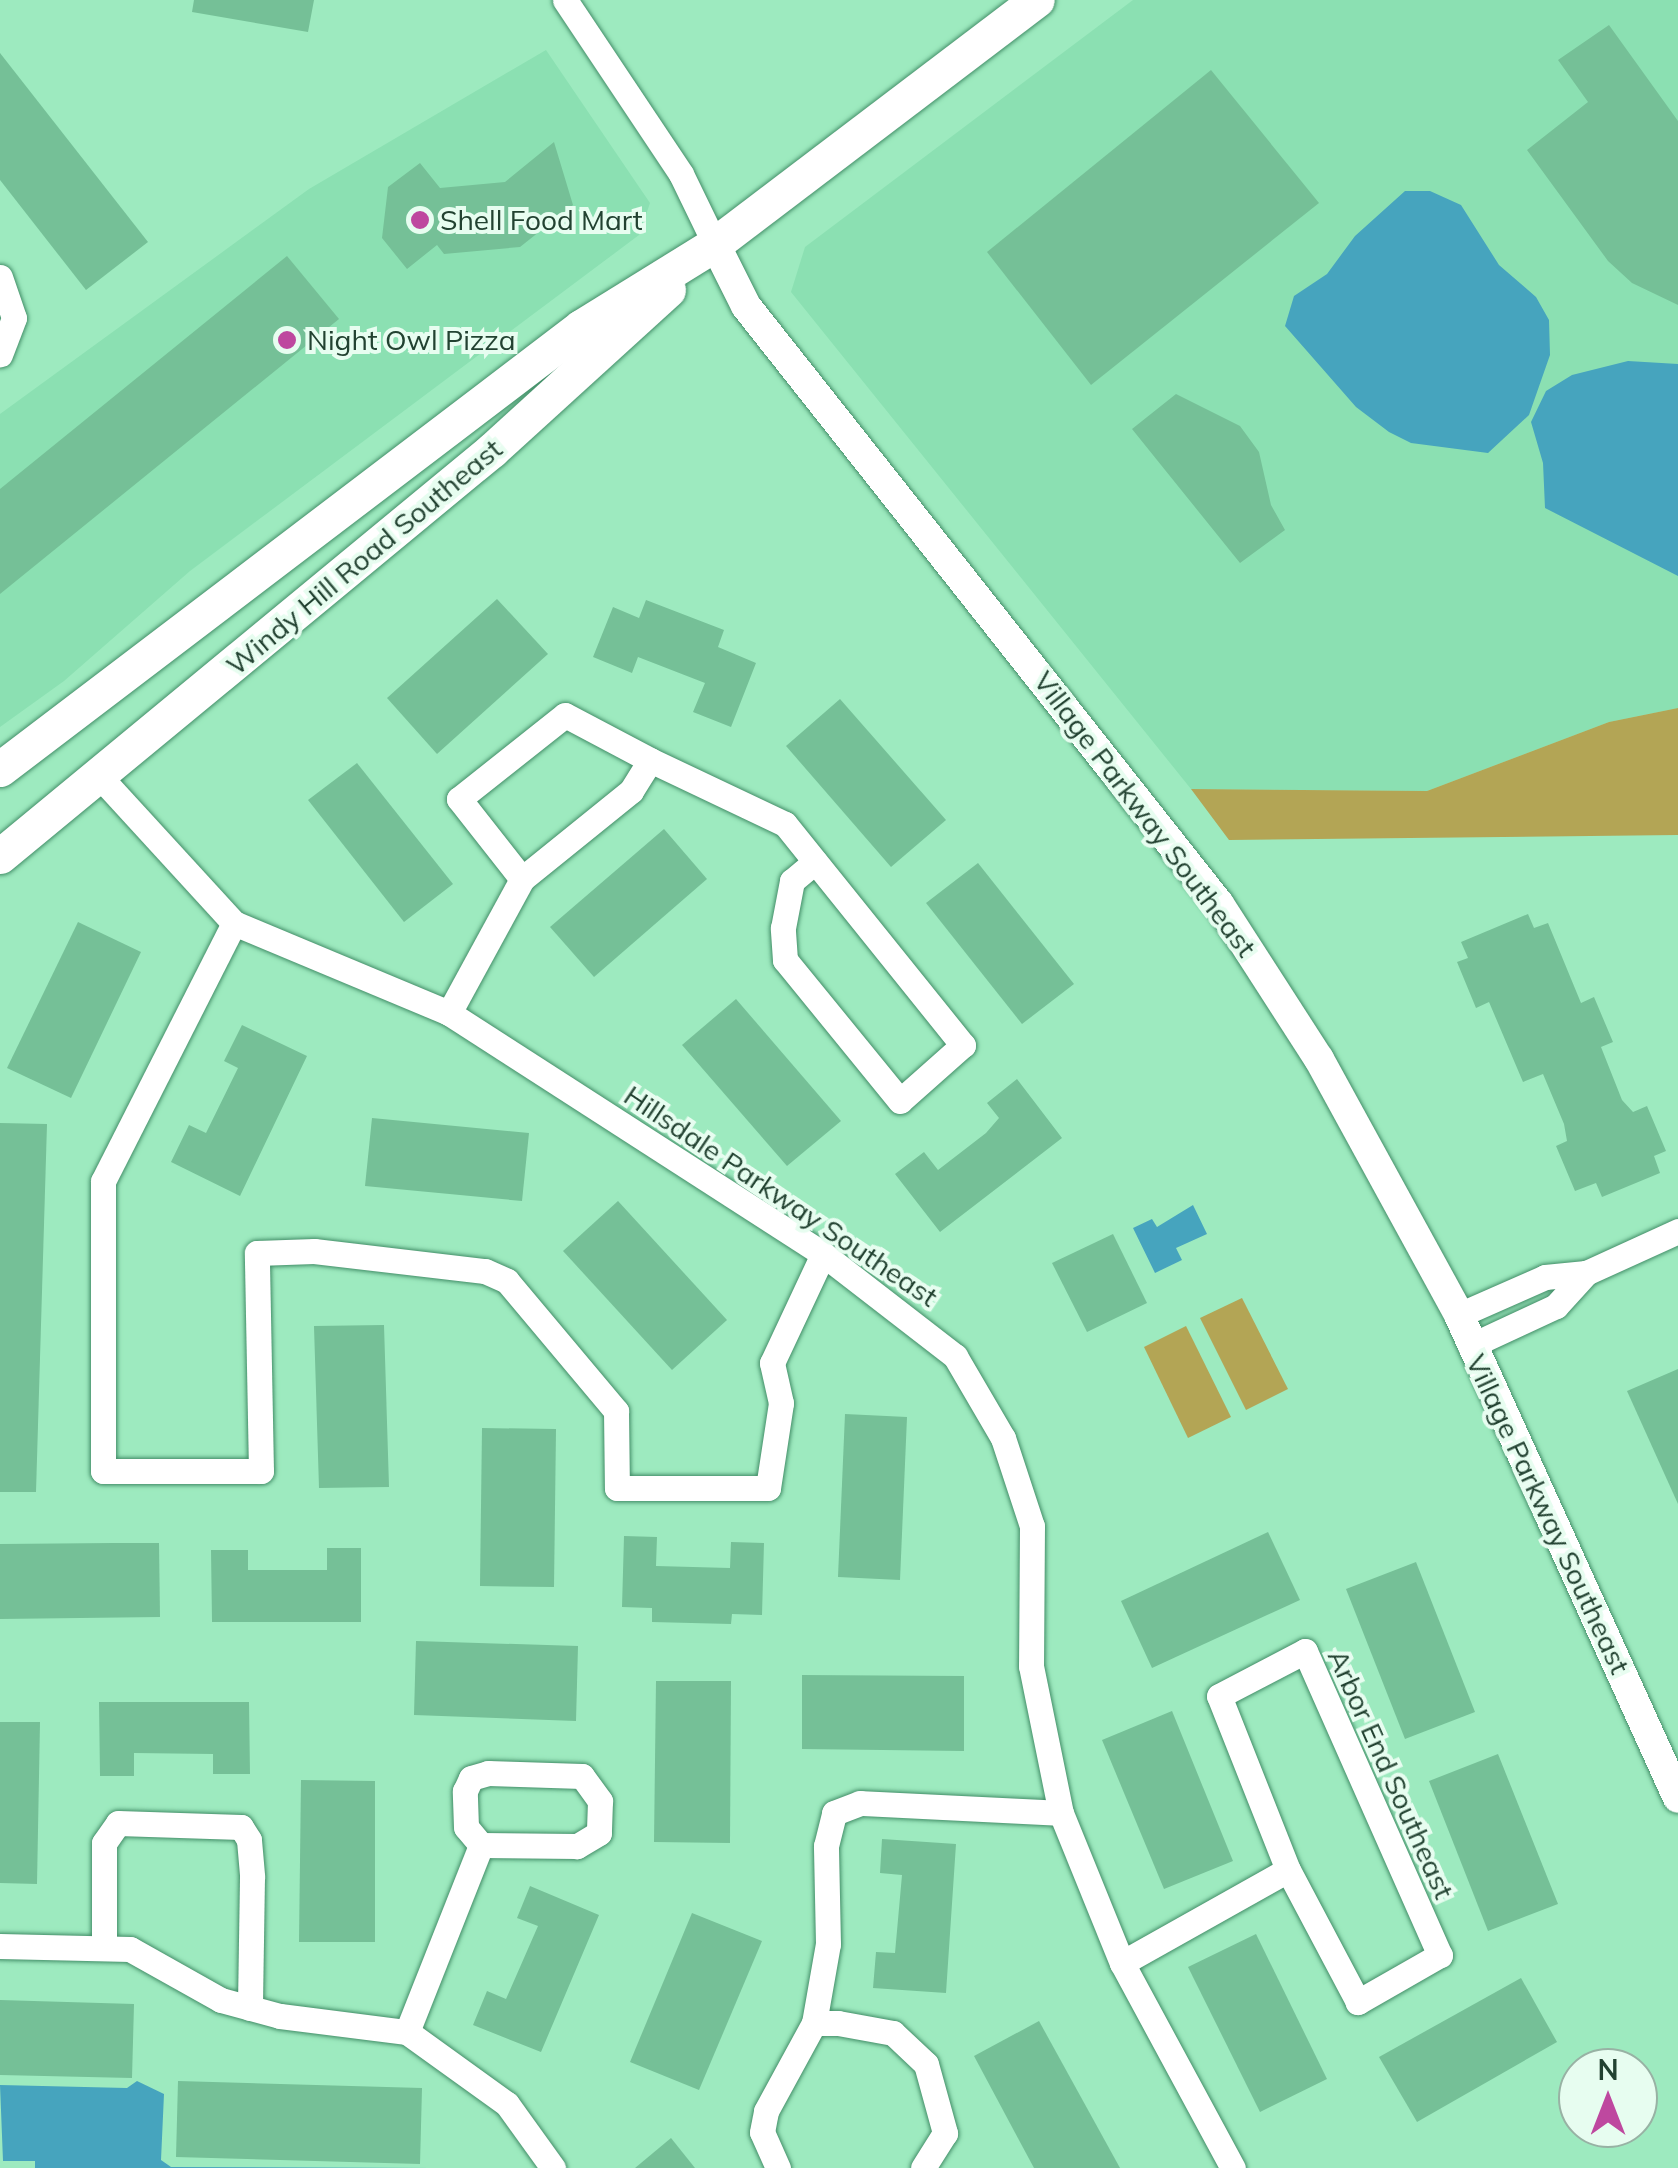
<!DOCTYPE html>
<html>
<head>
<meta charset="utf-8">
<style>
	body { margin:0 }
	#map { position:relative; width:1678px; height:2168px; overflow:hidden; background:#9deabf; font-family:Mulish,sans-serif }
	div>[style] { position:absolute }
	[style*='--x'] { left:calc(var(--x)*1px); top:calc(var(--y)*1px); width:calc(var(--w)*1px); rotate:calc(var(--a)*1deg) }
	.built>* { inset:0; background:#8be0b2 }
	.green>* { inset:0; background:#b3a555 }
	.water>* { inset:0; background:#46a4be }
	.building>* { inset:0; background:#75c097 }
	.roads { filter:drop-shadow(0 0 2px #438e68) drop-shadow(0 0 2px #438e68) }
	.minor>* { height:25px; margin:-12.5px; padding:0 12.5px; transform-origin:12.5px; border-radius:12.5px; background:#fff }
	.tertiary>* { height:30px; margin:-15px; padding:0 15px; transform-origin:15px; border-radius:15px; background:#fff }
	.secondary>* { height:35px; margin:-17.5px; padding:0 17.5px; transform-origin:17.5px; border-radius:17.5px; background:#fff }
	.dots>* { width:28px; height:28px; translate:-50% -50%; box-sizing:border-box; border:5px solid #e7fdf0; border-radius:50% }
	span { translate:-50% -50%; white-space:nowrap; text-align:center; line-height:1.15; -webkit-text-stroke:8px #e7fdf0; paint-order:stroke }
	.poi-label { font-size:28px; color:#224231 }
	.left { translate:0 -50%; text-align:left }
	.street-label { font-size:28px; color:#224231 }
	.north { position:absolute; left:1558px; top:2048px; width:100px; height:100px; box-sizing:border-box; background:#e7fdf0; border:2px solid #98b2a4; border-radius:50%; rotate:0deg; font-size:28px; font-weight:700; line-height:40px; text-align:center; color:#224231 }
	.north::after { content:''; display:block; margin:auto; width:35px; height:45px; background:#be489f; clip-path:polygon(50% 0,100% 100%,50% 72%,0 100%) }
</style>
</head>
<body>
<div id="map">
	<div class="built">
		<div style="clip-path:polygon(1133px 0,1678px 0,1678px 708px,1609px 722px,1427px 791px,1191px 789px,791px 292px,805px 247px)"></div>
		<div style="clip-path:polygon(546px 50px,650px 203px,639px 235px,190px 571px,64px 681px,0 727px,0 414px,309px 189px)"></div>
	</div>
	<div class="green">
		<div style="clip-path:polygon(1678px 708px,1678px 835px,1229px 840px,1191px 789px,1427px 791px,1609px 722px)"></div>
		<div style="clip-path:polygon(1242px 1298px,1288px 1389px,1246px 1410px,1200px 1318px)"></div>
		<div style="clip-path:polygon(1186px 1326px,1231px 1417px,1188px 1438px,1144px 1347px)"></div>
	</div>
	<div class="water">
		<div style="clip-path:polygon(1405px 191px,1430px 191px,1461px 205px,1499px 265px,1536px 297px,1549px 320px,1550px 355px,1529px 415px,1488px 453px,1411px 443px,1389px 432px,1356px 407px,1285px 326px,1294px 296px,1327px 274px,1355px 236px)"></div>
		<div style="clip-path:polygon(1628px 361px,1678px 364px,1678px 576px,1545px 508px,1543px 463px,1531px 422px,1546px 391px,1572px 375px)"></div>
		<div style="clip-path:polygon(1193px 1205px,1207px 1234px,1176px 1248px,1182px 1260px,1155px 1273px,1133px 1228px,1152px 1219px,1157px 1227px)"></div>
		<div style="clip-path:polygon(137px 2081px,164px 2094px,161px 2160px,171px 2167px,432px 2168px,35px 2168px,35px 2161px,3px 2161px,0 2085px,127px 2088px)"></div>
	</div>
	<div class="building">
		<div style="clip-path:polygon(194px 0,314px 0,308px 32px,192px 12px)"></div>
		<div style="clip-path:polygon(1609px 25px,1678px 121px,1678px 305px,1632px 283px,1608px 261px,1527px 150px,1588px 102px,1558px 60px)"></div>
		<div style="clip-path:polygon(0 53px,148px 242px,86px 290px,0 180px)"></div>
		<div style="clip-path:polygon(1211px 70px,1319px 203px,1091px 385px,987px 252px)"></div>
		<div style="clip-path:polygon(554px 142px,573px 205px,520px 247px,444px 254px,437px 245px,407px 269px,382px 238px,388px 187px,420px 163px,440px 188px,505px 182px)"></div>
		<div style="clip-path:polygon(287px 256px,339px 319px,0 594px,0 489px)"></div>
		<div style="clip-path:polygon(1176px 394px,1240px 426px,1259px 452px,1271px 505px,1285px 530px,1240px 563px,1132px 429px)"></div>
		<div style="clip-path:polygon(497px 599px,548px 654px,437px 754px,387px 698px)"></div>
		<div style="clip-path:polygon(646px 600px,724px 630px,718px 647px,756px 663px,731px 727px,693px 712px,705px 683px,638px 657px,632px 673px,593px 657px,613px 607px,639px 618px)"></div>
		<div style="clip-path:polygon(840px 699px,946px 820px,891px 867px,786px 746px)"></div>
		<div style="clip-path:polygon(357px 763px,453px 884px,404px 922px,308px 800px)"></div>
		<div style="clip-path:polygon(664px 829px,707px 879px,594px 977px,550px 927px)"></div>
		<div style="clip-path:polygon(978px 863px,1074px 984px,1022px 1024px,926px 903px)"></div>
		<div style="clip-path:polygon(1528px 914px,1534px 928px,1548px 923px,1581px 1003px,1594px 997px,1613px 1042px,1601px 1047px,1622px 1100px,1633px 1112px,1647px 1106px,1666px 1151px,1654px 1156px,1660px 1173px,1602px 1197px,1596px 1183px,1575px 1191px,1556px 1146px,1567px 1141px,1564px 1124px,1543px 1074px,1523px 1082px,1489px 1002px,1476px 1008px,1457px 962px,1468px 958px,1461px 942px)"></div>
		<div style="clip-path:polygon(78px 922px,141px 952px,71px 1098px,7px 1068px)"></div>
		<div style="clip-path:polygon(736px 999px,841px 1121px,787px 1166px,682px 1045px)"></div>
		<div style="clip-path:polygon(242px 1025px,307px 1056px,240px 1196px,171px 1162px,189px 1125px,206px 1133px,238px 1068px,224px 1061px)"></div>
		<div style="clip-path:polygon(1017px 1079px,1062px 1138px,940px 1232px,895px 1174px,924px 1152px,938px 1170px,986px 1133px,999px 1118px,987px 1103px)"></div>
		<div style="clip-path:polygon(372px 1118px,529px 1133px,522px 1201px,365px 1186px)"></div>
		<div style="clip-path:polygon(0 1123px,47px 1124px,36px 1492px,0 1492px)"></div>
		<div style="clip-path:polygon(618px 1201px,727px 1320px,672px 1370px,563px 1251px)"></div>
		<div style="clip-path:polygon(1113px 1234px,1147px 1303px,1087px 1332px,1052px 1263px)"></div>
		<div style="clip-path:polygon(384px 1325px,389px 1487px,319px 1488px,314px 1326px)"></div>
		<div style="clip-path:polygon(1678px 1369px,1678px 1504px,1627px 1391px)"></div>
		<div style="clip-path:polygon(845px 1414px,907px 1417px,900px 1580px,838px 1577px)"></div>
		<div style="clip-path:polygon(482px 1428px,556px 1429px,554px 1587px,480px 1586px)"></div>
		<div style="clip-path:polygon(1268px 1532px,1300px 1600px,1152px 1668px,1121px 1601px)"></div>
		<div style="clip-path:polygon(624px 1536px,657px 1537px,656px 1566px,730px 1568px,731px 1542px,764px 1543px,762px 1615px,732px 1614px,731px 1624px,652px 1622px,652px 1608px,622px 1607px)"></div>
		<div style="clip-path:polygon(113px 1543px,159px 1543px,160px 1617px,0 1619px,0 1544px)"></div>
		<div style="clip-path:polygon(327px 1548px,361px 1548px,361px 1622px,212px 1622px,211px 1550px,248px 1550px,248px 1570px,327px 1570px)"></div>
		<div style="clip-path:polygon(1416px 1562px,1475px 1712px,1405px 1739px,1346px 1589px)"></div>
		<div style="clip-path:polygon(416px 1641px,578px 1646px,576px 1721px,414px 1715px)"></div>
		<div style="clip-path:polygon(802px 1675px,964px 1676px,964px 1751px,802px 1749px)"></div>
		<div style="clip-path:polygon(656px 1681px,731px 1681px,730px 1843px,654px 1842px)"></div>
		<div style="clip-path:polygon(99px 1702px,249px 1702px,250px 1774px,213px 1774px,213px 1754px,134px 1753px,134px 1776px,100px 1776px)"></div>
		<div style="clip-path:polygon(1172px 1711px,1233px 1861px,1164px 1889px,1102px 1740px)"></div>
		<div style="clip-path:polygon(0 1722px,40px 1722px,37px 1884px,0 1883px)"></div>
		<div style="clip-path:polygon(1498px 1754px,1558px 1904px,1488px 1931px,1429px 1781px)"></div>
		<div style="clip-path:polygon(301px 1780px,375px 1781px,375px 1942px,299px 1942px)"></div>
		<div style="clip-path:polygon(882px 1839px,956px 1844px,946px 1993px,873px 1988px,876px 1952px,895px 1953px,902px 1875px,880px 1873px)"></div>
		<div style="clip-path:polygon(530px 1886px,599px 1915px,541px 2052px,473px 2025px,487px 1991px,506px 1999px,538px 1926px,517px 1918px)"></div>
		<div style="clip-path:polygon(692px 1913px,762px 1941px,699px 2090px,630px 2062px)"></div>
		<div style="clip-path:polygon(1256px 1934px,1327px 2079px,1260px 2112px,1188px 1967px)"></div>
		<div style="clip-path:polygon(1521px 1978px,1557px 2042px,1417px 2122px,1379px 2057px)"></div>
		<div style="clip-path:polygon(0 2000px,134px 2004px,132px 2078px,0 2075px)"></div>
		<div style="clip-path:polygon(1039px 2021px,1120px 2168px,1034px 2168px,974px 2056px)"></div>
		<div style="clip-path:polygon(178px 2081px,422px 2088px,420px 2164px,176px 2157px)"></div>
		<div style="clip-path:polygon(671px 2138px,695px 2168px,635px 2168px)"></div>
	</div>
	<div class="roads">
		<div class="minor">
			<div style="--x:565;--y:0;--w:209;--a:56.3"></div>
			<div style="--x:681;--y:174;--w:78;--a:64.1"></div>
			<div style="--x:0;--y:277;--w:43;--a:71.1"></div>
			<div style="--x:14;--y:318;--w:39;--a:111"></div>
			<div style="--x:101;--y:778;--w:197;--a:47.5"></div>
			<div style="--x:234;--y:923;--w:233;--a:22.7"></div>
			<div style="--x:449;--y:1013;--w:445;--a:32.8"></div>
			<div style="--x:823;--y:1254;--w:167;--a:37.7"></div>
			<div style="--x:955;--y:1356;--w:95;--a:59.7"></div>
			<div style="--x:1003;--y:1438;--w:93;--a:71.8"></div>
			<div style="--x:1032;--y:1526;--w:140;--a:90.4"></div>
			<div style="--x:1031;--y:1666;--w:150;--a:78.5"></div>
			<div style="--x:1061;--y:1813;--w:162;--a:67.9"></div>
			<div style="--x:1122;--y:1963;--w:233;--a:61.6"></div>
			<div style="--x:522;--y:879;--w:102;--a:-128.2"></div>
			<div style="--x:459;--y:799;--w:135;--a:-38.4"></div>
			<div style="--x:565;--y:715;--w:96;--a:27.9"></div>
			<div style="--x:234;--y:923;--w:289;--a:116.9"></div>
			<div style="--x:103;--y:1181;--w:290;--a:90"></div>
			<div style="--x:103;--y:1471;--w:158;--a:0"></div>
			<div style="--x:261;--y:1471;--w:218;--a:-91.1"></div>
			<div style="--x:257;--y:1253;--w:57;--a:-2"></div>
			<div style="--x:314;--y:1251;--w:172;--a:6.7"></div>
			<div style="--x:485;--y:1271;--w:24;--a:24"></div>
			<div style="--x:507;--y:1281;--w:170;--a:50"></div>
			<div style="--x:616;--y:1411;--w:77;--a:89.3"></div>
			<div style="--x:617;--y:1488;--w:151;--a:0"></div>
			<div style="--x:768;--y:1488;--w:86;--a:-81.3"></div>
			<div style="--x:781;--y:1403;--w:41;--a:-102.7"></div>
			<div style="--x:772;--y:1363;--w:120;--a:-64.9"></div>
			<div style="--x:449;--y:1013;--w:153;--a:-61.4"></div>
			<div style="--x:522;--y:879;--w:140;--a:-38.9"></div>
			<div style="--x:631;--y:791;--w:36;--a:-58"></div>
			<div style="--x:650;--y:760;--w:149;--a:25.4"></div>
			<div style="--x:785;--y:824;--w:284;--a:51.2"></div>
			<div style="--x:963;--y:1045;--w:84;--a:138.4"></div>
			<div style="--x:900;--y:1101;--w:182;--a:-129.2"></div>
			<div style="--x:785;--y:960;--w:32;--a:-94"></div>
			<div style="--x:783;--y:928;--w:48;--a:-79.2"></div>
			<div style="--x:792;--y:881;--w:30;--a:-40"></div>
			<div style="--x:1459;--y:1315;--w:94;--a:-23.8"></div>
			<div style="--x:1545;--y:1277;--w:41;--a:-5.6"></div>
			<div style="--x:1586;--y:1273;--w:101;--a:-24.5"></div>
			<div style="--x:1470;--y:1346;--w:95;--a:-24.9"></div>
			<div style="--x:1556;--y:1306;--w:45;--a:-47.7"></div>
			<div style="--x:488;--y:1773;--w:94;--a:1.8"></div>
			<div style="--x:582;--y:1776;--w:31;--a:54"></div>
			<div style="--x:600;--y:1801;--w:32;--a:92"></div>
			<div style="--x:599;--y:1833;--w:26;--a:149"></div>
			<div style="--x:577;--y:1846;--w:96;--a:-179.4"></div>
			<div style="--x:481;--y:1845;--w:23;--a:-130"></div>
			<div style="--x:466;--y:1827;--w:36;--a:-92"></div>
			<div style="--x:465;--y:1791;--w:14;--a:-65"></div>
			<div style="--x:471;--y:1778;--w:18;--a:-16"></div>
			<div style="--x:0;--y:1946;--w:130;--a:1.3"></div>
			<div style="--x:130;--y:1949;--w:104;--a:29.3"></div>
			<div style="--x:221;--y:2000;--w:61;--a:15.2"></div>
			<div style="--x:280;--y:2016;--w:128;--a:7.2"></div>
			<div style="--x:407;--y:2032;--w:123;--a:35.8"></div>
			<div style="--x:507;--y:2104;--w:79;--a:54.3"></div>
			<div style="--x:104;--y:1947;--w:104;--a:-90"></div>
			<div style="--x:104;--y:1843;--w:24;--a:-55"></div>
			<div style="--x:118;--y:1823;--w:123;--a:1.9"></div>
			<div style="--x:241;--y:1827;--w:15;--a:58"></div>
			<div style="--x:249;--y:1840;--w:37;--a:85"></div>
			<div style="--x:252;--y:1877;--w:131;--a:90.9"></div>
			<div style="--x:1122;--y:1963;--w:190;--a:-29.3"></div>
			<div style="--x:1288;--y:1870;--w:187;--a:-111.6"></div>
			<div style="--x:1219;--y:1696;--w:97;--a:-27.6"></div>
			<div style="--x:1305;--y:1651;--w:333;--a:66.1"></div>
			<div style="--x:1440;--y:1955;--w:95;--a:150.2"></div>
			<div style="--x:1358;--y:2002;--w:149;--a:-117.9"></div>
			<div style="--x:814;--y:2023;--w:80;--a:-80"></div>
			<div style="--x:828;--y:1944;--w:98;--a:-91.2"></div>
			<div style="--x:826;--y:1846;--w:34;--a:-76"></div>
			<div style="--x:834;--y:1813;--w:28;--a:-21"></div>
			<div style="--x:860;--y:1803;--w:201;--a:2.8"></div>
			<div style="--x:407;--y:2032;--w:201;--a:-68.4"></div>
			<div style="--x:778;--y:2168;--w:39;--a:-114"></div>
			<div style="--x:762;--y:2132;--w:21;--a:-79"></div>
			<div style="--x:766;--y:2111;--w:100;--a:-61.4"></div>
			<div style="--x:814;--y:2023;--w:24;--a:0"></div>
			<div style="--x:838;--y:2023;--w:56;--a:10.3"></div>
			<div style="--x:893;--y:2033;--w:45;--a:43.2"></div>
			<div style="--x:926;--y:2064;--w:72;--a:74.6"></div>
			<div style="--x:945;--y:2133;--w:41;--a:122.2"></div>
		</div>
		<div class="tertiary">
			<div style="--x:715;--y:244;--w:69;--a:63.4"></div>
			<div style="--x:746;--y:306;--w:762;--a:51.66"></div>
			<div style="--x:1219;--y:904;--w:184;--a:57.2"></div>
			<div style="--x:1319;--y:1059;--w:292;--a:61.3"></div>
			<div style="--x:1459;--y:1315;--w:530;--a:65.61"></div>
		</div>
		<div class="secondary">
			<div style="--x:0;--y:769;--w:730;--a:-37.26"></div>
			<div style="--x:581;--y:327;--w:158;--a:-31.8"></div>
			<div style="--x:715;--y:244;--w:404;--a:-37.2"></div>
			<div style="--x:0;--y:856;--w:638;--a:-39.53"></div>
			<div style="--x:492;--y:450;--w:238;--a:-42.3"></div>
		</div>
	</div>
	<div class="dots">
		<div style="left:420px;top:220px;background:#be489f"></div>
		<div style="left:287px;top:340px;background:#be489f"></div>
	</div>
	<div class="poi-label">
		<span class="left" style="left:440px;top:220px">Shell Food Mart</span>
		<span class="left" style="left:307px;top:340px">Night Owl Pizza</span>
	</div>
	<div class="street-label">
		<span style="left:364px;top:557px;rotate:-40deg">Windy Hill Road Southeast</span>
		<span style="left:1145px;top:814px;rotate:53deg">Village Parkway Southeast</span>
		<span style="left:781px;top:1196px;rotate:34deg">Hillsdale Parkway Southeast</span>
		<span style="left:1548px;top:1514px;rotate:65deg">Village Parkway Southeast</span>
		<span style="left:1391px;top:1774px;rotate:66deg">Arbor End Southeast</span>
	</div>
	<div class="north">N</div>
</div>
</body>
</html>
